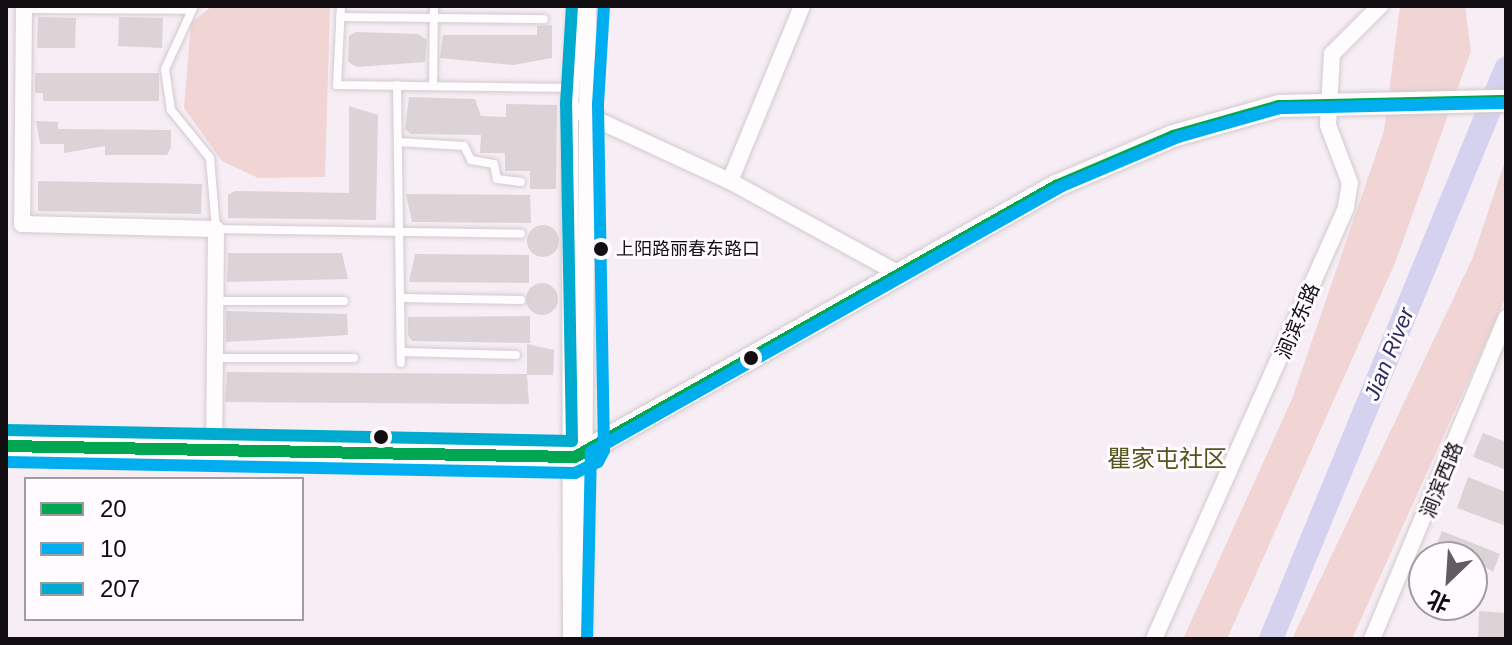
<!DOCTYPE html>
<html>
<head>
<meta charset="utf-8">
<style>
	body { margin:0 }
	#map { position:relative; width:1512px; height:645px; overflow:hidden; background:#f7edf4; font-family:Arial,"Noto Sans SC",sans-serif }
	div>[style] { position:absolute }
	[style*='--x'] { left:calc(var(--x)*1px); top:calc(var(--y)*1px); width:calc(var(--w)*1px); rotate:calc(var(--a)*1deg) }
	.green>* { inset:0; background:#f0d5d4 }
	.river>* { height:24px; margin:-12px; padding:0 12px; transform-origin:12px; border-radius:12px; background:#d4d2ef }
	.building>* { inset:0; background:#dbd3d6 }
	.round { border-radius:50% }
	.roads { filter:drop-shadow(0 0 2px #d1cacf) drop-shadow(0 0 2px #d1cacf) }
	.service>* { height:8px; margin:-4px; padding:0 4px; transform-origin:4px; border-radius:4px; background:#fefcfd }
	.minor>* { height:16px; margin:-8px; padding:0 8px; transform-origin:8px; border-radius:8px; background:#fefcfd }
	.secondary>* { height:22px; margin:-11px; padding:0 11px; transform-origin:11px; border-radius:11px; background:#fefcfd }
	.bus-1>* { height:12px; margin:-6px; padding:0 6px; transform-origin:6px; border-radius:6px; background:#00a651 }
	.bus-2>* { height:12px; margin:-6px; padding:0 6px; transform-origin:6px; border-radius:6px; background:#00aeef }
	.bus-3>* { height:12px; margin:-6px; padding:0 6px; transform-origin:6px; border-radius:6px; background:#00a9ce }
	.dots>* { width:22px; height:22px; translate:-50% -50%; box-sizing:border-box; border:4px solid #fffbfe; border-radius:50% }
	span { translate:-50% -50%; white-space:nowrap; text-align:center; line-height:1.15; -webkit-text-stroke:6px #fffbfe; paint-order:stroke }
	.bus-label { font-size:18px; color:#120d10 }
	.left { translate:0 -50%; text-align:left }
	.street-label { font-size:20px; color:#120d10 }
	.water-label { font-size:22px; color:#302d5d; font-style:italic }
	.quarter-label { font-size:24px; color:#53551a }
	.frame { position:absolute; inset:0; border:8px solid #120d10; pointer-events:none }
	.legend { position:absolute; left:24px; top:477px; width:280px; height:144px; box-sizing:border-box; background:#fffbfe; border:2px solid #a09c9f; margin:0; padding:10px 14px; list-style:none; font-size:24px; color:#120d10 }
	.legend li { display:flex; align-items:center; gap:16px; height:40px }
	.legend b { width:40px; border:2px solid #a09c9f }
	.north { position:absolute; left:1408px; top:541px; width:80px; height:80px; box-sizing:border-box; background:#fffbfe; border:2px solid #a09c9f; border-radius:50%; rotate:205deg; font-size:22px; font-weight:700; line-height:32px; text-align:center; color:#120d10 }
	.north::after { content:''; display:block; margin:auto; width:28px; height:36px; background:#625b60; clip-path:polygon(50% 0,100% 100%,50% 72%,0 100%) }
</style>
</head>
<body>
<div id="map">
	<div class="green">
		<div style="clip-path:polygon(212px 6px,330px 6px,325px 177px,258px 178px,222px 161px,184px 108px,191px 23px)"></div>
		<div style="clip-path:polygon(1400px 6px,1465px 6px,1471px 51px,1395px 263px,1227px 639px,1183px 639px,1292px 399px,1384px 131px)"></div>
		<div style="clip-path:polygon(1506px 158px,1506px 297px,1352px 639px,1292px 639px,1473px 257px)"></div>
	</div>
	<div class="river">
		<div style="--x:1271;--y:639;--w:617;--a:-67.59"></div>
	</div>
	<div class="building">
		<div style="clip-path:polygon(38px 17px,76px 18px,75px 48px,37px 48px)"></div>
		<div style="clip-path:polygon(119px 17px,163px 18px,162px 48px,118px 46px)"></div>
		<div style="clip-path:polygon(552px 25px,552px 58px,513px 65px,440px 58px,443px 35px,537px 35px,537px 26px)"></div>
		<div style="clip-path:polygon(356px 32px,418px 34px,427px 40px,425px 62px,357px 67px,348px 62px,349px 36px)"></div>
		<div style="clip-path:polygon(35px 73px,159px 73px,159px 101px,43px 101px,43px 93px,35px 93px)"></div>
		<div style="clip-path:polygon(409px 97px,475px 99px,481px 116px,506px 117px,506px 104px,557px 105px,556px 189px,530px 189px,530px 171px,505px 171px,505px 153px,480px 153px,481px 135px,411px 134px,405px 129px)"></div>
		<div style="clip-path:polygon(349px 106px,378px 115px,376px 220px,228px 218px,228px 195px,235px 191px,349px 193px)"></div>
		<div style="clip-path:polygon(36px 121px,58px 122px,58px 129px,171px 130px,171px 147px,167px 155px,105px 155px,105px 146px,64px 153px,64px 144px,40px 144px)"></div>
		<div style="clip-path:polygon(38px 181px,202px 184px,201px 214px,38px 211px)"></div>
		<div style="clip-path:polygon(406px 194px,530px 195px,531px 223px,412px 222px)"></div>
		<div class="round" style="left:527px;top:225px;width:32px;height:32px"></div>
		<div style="clip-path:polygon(228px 253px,342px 253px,348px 279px,227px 282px)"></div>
		<div style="clip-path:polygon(415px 254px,529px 255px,529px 283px,409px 282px)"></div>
		<div class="round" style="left:526px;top:283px;width:32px;height:32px"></div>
		<div style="clip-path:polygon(226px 311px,347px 314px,348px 335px,226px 342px)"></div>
		<div style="clip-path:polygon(530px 316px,530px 343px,412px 341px,408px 335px,408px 317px)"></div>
		<div style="clip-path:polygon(527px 344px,554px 350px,553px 375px,527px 375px,529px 404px,225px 402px,227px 372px,527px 374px)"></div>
		<div style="clip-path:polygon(1483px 433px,1506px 442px,1506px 470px,1473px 457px)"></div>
		<div style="clip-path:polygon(1468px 477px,1506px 492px,1506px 526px,1457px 508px)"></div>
		<div style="clip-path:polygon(1442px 531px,1500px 554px,1493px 572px,1472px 557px,1435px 549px)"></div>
		<div style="clip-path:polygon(1479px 611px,1506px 613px,1506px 639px,1478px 638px)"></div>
	</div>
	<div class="roads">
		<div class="service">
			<div style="--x:194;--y:6;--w:69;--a:114.7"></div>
			<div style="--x:165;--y:69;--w:41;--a:81.7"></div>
			<div style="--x:171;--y:110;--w:62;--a:50.9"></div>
			<div style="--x:210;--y:158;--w:71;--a:85.2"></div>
			<div style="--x:216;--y:229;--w:305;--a:0.9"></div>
			<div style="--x:341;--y:6;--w:79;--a:92.9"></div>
			<div style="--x:337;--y:85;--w:233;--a:0.7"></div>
			<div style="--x:24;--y:9;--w:166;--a:0.3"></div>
			<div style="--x:340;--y:17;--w:204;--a:0.6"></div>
			<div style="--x:397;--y:85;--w:278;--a:89.2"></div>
			<div style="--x:433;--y:86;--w:80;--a:-89.3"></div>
			<div style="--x:398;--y:142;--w:66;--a:3.5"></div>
			<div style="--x:464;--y:146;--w:16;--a:63"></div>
			<div style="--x:471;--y:160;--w:23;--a:10"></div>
			<div style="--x:494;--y:164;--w:15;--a:79"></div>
			<div style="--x:497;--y:179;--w:24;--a:7"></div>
			<div style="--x:400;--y:298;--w:121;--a:0.9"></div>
			<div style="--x:216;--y:301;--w:128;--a:0"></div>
			<div style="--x:401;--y:352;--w:115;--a:1.5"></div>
			<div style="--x:216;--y:358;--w:138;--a:0"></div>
		</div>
		<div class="minor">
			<div style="--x:24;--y:6;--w:218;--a:90.5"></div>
			<div style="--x:22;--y:224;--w:194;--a:1.5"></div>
			<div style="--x:216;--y:229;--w:218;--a:90.5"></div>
			<div style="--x:576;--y:110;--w:170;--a:24.8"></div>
			<div style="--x:730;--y:181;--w:197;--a:28.8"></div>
			<div style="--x:730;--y:181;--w:189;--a:-67.6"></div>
			<div style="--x:571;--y:639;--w:531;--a:-90.11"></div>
			<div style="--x:570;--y:108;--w:102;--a:-86.6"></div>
			<div style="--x:583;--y:639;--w:633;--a:-89.55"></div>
			<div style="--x:1154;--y:639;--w:473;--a:-66"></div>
			<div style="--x:1346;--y:207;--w:24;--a:-81"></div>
			<div style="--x:1350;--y:183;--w:62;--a:-110.8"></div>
			<div style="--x:1328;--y:125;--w:71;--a:-86.8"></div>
			<div style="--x:1332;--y:54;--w:68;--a:-45"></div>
			<div style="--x:1372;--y:639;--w:348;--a:-67.3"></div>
		</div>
		<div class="secondary">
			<div style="--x:6;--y:446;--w:569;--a:1.11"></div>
			<div style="--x:575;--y:457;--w:552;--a:-29.4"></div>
			<div style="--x:1056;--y:186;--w:127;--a:-23.1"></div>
			<div style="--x:1173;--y:136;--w:110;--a:-15.8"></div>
			<div style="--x:1279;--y:106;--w:227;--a:-1.3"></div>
		</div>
	</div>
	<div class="bus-1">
		<div style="--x:6;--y:446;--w:569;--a:1.11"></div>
		<div style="--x:575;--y:457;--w:552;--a:-29.4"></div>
		<div style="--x:1056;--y:186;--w:127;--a:-23.1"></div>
		<div style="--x:1173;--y:136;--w:110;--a:-15.8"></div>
		<div style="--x:1279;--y:106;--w:227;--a:-1.3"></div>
	</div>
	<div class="bus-2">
		<div style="--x:6;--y:462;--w:569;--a:1.11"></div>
		<div style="--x:575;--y:473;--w:25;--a:-26"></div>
		<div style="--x:598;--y:462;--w:13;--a:-63"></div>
		<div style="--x:604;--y:450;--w:346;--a:-91"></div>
		<div style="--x:598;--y:104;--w:97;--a:-86.5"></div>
		<div style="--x:587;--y:639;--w:187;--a:-88.8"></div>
		<div style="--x:591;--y:452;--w:541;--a:-29.46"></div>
		<div style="--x:1062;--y:186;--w:126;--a:-22.9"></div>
		<div style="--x:1178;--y:137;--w:106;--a:-15.9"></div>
		<div style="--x:1280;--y:108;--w:226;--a:-1.3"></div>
	</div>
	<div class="bus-3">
		<div style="--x:6;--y:430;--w:566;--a:1.11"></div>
		<div style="--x:572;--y:441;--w:337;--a:-91"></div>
		<div style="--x:566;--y:104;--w:98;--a:-86.5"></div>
	</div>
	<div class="dots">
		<div style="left:601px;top:249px;background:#120d10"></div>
		<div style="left:751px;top:358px;background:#120d10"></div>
		<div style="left:381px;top:437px;background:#120d10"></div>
	</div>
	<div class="bus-label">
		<span class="left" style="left:616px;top:249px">上阳路丽春东路口</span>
	</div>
	<div class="street-label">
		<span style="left:1298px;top:321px;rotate:-67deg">涧滨东路</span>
		<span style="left:1442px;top:480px;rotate:-68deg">涧滨西路</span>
	</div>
	<div class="water-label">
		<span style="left:1389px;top:354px;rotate:-68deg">Jian River</span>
	</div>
	<div class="quarter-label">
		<span style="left:1167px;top:459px">瞿家屯社区</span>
	</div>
	<div class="frame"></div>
	<ul class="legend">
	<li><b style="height:10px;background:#00a651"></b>20</li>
	<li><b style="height:10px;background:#00aeef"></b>10</li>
	<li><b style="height:10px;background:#00a9ce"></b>207</li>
	</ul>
	<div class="north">北</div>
</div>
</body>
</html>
